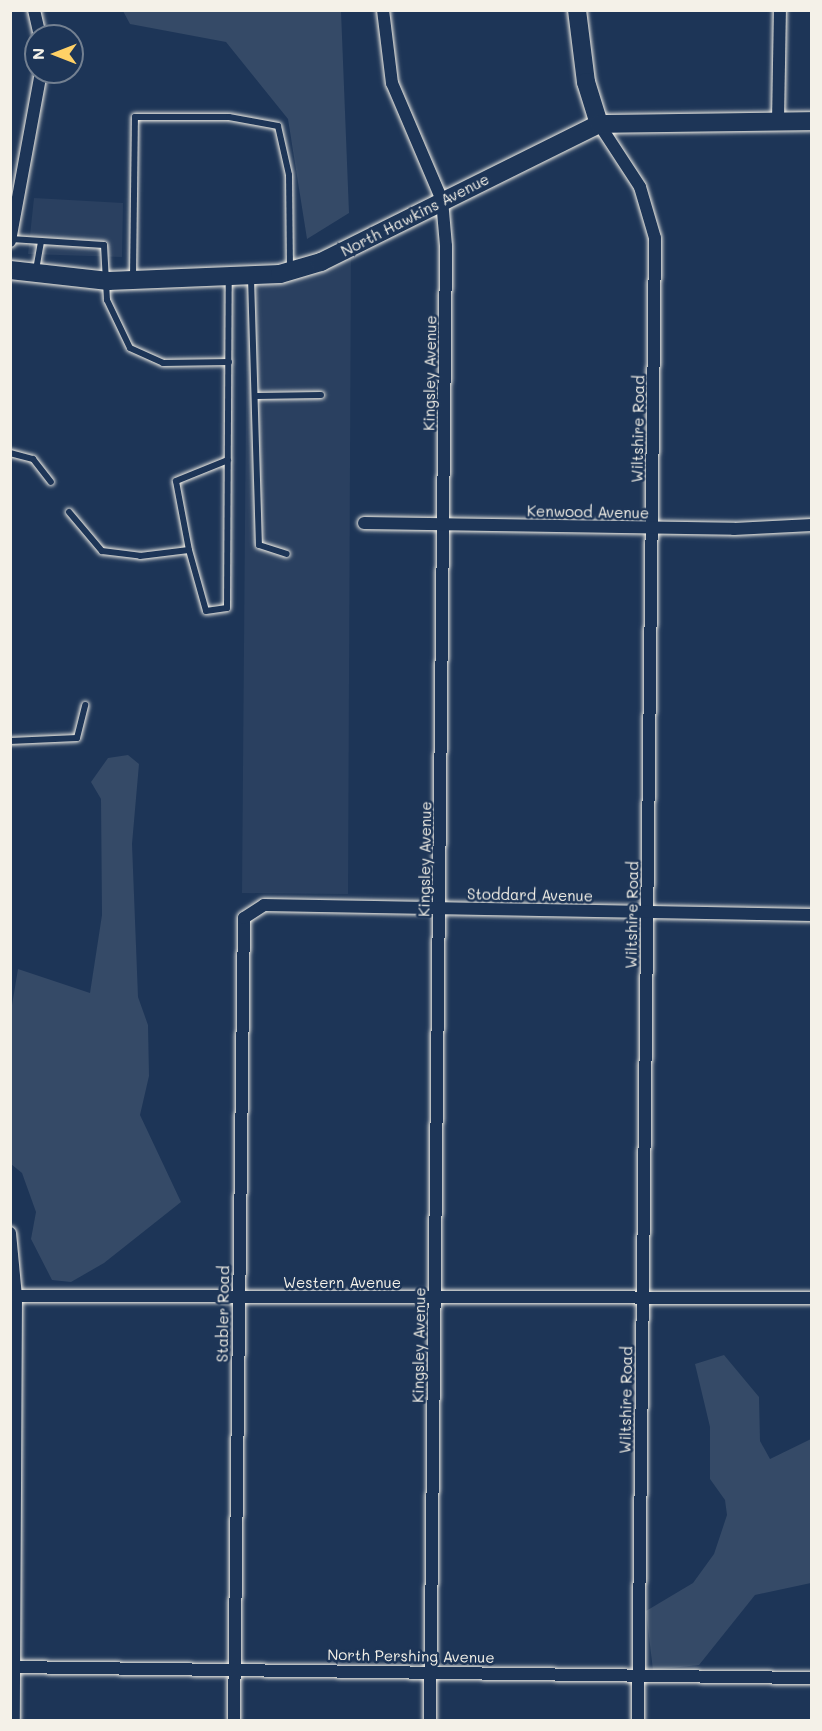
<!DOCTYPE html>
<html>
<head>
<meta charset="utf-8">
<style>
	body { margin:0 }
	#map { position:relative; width:822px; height:1731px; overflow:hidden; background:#1d3557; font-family:Mali,sans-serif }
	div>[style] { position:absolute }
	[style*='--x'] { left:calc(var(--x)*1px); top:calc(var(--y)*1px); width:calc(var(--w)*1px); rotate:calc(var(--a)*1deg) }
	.built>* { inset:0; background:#2a4060 }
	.green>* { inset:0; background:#354a67 }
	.roads { filter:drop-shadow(0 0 2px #f4f1e8) drop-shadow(0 0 2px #f4f1e8) }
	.lane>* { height:6px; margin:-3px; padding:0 3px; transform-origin:3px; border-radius:3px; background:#1d3557 }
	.street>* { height:12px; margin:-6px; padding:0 6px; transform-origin:6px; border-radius:6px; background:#1d3557 }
	.secondary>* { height:18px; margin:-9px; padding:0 9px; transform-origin:9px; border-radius:9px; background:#1d3557 }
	span { translate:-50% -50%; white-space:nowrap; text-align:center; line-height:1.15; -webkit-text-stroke:5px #1d3557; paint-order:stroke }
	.street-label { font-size:15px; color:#f4f1e8 }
	.frame { position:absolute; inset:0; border:12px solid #f4f1e8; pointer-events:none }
	.north { position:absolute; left:24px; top:24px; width:60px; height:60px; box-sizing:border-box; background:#1d3557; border:2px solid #738091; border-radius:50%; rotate:270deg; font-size:16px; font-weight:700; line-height:24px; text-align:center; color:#f4f1e8 }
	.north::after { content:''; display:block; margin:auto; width:21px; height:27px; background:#ffd166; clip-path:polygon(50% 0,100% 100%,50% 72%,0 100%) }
</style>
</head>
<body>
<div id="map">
	<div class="built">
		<div style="clip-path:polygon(34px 198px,123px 203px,122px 257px,28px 254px)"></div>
		<div style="clip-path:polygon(351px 247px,348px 894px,242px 893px,247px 278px)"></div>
	</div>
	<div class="green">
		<div style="clip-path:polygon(123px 11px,341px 11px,349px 213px,307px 239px,288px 119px,226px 42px,130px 24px)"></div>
		<div style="clip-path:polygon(128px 755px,139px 764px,132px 844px,138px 997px,148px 1025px,149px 1076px,140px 1115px,181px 1202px,104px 1263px,71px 1282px,52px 1280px,31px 1239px,36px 1212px,22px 1173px,11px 1164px,11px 1011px,18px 969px,90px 993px,102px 915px,101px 799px,91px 782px,108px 758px)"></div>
		<div style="clip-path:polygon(724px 1355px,759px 1397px,760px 1441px,770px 1459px,811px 1439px,811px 1583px,755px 1595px,699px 1665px,653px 1670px,646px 1611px,693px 1583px,714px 1554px,727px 1515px,725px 1500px,710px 1479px,710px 1427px,695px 1364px)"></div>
	</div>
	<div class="roads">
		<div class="lane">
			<div style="--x:11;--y:239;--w:93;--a:3.7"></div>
			<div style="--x:104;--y:245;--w:55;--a:86.9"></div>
			<div style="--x:107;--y:300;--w:53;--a:64.4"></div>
			<div style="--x:130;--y:348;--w:36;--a:24"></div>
			<div style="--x:163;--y:363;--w:66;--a:-0.9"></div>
			<div style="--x:36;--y:270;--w:29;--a:-80"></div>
			<div style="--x:133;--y:277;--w:160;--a:-89.3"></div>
			<div style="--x:135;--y:117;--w:94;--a:0"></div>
			<div style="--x:229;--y:117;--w:50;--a:10.4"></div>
			<div style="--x:278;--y:126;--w:50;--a:77.3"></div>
			<div style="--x:289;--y:175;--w:94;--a:89.4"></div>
			<div style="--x:251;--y:278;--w:267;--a:88.3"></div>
			<div style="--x:259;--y:545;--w:29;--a:18"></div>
			<div style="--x:256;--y:396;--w:65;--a:-0.9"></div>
			<div style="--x:10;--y:453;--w:24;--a:15"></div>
			<div style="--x:33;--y:459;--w:29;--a:52"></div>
			<div style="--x:69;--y:512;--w:51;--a:49.8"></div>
			<div style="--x:102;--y:551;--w:38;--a:7"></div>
			<div style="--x:140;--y:556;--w:49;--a:-7"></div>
			<div style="--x:189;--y:550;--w:63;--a:74.4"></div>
			<div style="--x:206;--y:611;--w:21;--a:-8"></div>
			<div style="--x:227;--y:608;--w:329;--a:-89.7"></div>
			<div style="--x:189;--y:550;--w:70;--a:-100.7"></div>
			<div style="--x:176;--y:481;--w:56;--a:-22"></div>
			<div style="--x:10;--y:741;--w:67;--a:-2.6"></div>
			<div style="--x:77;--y:738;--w:34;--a:-76"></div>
		</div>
		<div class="street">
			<div style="--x:34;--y:10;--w:27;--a:77"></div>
			<div style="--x:383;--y:10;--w:74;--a:83"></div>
			<div style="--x:392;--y:83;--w:127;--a:66.9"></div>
			<div style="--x:442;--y:200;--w:46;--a:85"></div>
			<div style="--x:446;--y:246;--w:1474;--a:90.62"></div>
			<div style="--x:778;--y:121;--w:111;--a:-89"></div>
			<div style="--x:599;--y:124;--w:75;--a:56.9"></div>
			<div style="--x:640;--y:187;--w:53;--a:73.6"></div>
			<div style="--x:655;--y:238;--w:1482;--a:90.66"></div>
			<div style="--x:10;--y:241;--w:172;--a:-79.6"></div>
			<div style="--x:364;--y:523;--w:370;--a:0.9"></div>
			<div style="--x:734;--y:529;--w:78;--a:-2.9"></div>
			<div style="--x:10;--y:1233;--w:63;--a:84.6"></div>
			<div style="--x:16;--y:1296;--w:424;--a:90.3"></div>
			<div style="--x:16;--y:1296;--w:796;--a:0.14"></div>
			<div style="--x:10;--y:1667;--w:802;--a:0.79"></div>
			<div style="--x:234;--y:1720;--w:802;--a:-89.29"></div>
			<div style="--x:244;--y:918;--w:24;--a:-33"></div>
			<div style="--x:264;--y:905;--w:548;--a:1.05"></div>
		</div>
		<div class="secondary">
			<div style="--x:577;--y:10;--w:73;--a:82.9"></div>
			<div style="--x:586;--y:82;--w:44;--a:72.8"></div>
			<div style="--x:10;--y:270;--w:99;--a:6.4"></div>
			<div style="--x:108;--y:281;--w:172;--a:-2.3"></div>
			<div style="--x:280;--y:274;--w:43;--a:-16.3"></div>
			<div style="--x:321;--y:262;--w:310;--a:-26.4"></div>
			<div style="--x:599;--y:124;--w:213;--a:-0.8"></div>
		</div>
	</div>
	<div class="street-label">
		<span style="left:415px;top:215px;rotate:-27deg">North Hawkins Avenue</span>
		<span style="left:430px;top:373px;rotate:-89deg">Kingsley Avenue</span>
		<span style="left:638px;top:429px;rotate:-89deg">Wiltshire Road</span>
		<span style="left:588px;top:512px;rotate:1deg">Kenwood Avenue</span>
		<span style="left:425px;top:859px;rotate:-89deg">Kingsley Avenue</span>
		<span style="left:530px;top:895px;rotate:1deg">Stoddard Avenue</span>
		<span style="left:632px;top:915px;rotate:-89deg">Wiltshire Road</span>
		<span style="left:342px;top:1283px">Western Avenue</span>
		<span style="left:223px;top:1314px;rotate:-89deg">Stabler Road</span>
		<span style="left:419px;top:1345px;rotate:-89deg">Kingsley Avenue</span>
		<span style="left:626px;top:1400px;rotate:-89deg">Wiltshire Road</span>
		<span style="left:411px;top:1656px;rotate:1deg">North Pershing Avenue</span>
	</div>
	<div class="frame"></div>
	<div class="north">N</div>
</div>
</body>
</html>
